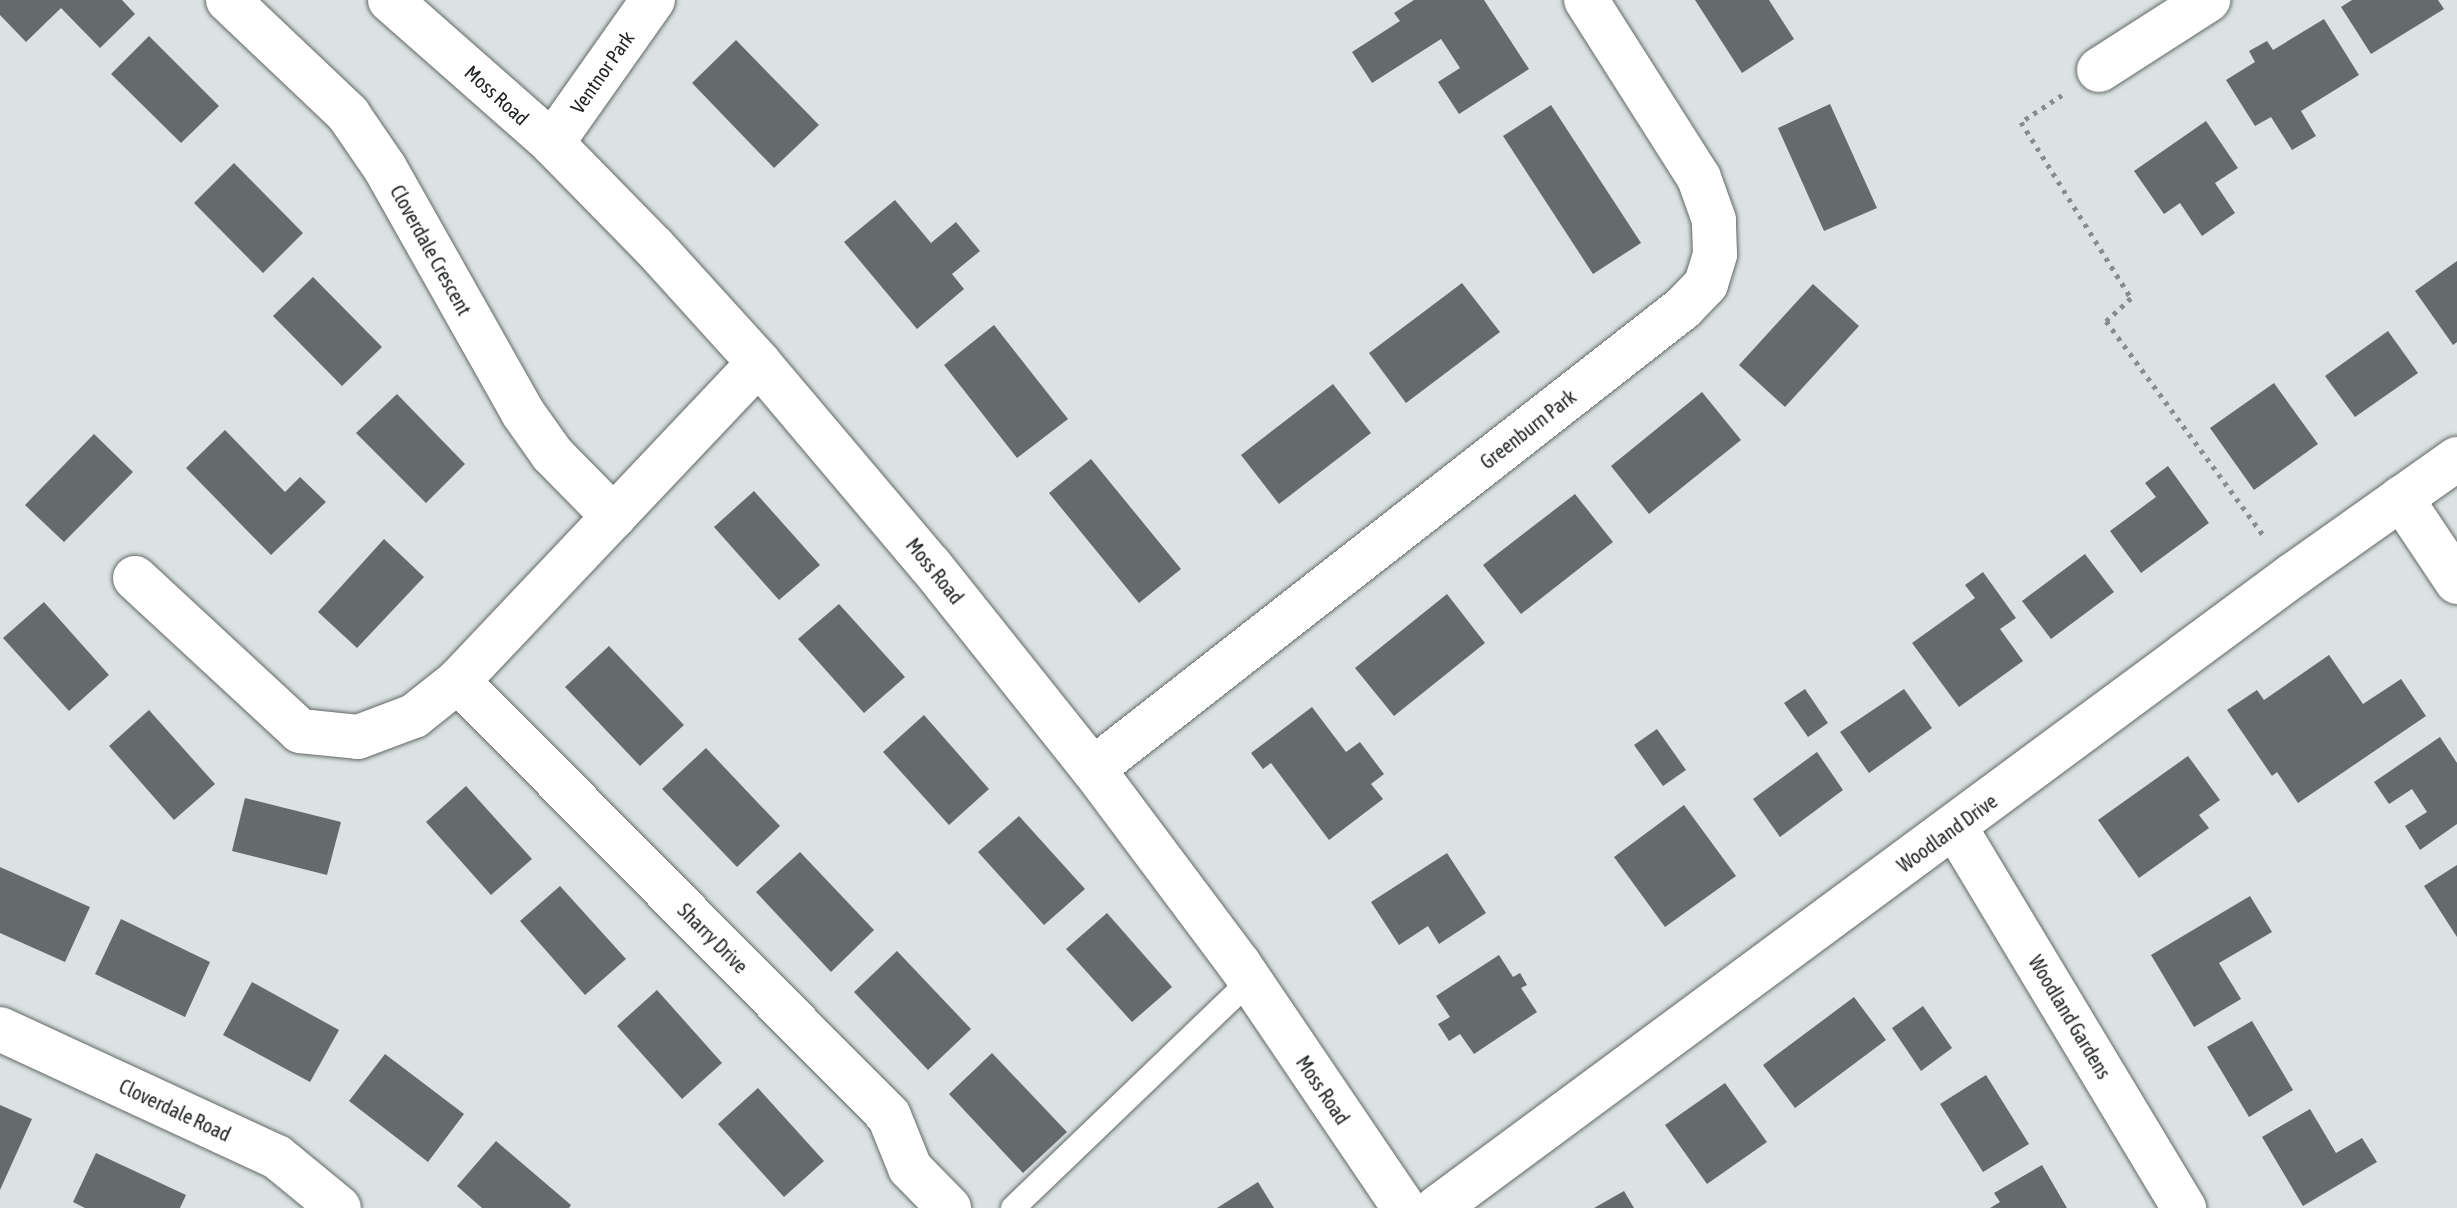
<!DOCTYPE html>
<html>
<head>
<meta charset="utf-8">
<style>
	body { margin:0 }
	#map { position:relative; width:2457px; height:1208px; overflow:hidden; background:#dbe3e2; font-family:"Asap Condensed",sans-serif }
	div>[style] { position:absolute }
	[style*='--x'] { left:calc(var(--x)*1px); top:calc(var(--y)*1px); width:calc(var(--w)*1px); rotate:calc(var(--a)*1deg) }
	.building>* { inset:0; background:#656b6b }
	.path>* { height:5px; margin-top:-2.5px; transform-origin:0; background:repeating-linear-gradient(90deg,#878d8c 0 4px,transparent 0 10px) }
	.roads { filter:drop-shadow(0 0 2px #626868) drop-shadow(0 0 2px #626868) }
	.service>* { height:24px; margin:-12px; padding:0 12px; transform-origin:12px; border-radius:12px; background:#fff }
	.minor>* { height:44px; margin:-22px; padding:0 22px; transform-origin:22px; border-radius:22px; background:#fff }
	span { translate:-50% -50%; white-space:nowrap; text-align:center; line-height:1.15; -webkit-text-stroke:8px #fff; paint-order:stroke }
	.street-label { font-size:20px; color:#212424 }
</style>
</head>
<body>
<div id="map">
	<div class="building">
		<div style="clip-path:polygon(0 0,122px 0,135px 14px,100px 48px,61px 8px,26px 42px,0 15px)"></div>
		<div style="clip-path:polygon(1414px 0,1484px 0,1529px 69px,1459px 114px,1438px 82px,1460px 68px,1441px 39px,1372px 83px,1352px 52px,1400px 21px,1394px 13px)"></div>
		<div style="clip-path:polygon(1695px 0,1769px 0,1794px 39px,1742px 73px)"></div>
		<div style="clip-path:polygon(2352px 0,2438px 0,2444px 9px,2371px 54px,2341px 7px)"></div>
		<div style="clip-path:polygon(2324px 19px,2359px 75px,2301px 111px,2316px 136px,2292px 150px,2271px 117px,2255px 126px,2226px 80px,2255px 62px,2249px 51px,2267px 41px,2273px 50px)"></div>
		<div style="clip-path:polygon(149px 36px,219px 106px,181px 143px,111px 74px)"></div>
		<div style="clip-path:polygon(736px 40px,819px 125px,774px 168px,692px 83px)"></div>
		<div style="clip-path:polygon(1830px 104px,1877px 208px,1824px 231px,1778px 128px)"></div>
		<div style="clip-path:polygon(1551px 105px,1641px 243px,1593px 274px,1503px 136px)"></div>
		<div style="clip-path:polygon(2206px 121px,2238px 168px,2215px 183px,2235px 213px,2202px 236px,2180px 203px,2164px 214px,2134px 171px)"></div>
		<div style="clip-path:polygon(234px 163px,303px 233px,263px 273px,194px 203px)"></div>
		<div style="clip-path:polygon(895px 200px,931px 243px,956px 222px,980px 251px,952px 274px,964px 289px,917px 329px,844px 242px)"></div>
		<div style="clip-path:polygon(2457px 261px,2457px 342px,2453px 345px,2415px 291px)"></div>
		<div style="clip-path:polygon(313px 277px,382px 347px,342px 386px,273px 316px)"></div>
		<div style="clip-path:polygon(1462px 283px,1500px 332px,1406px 403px,1369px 353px)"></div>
		<div style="clip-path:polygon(1813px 284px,1859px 326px,1785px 407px,1739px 365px)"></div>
		<div style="clip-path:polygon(994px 325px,1068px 419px,1017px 458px,944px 365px)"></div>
		<div style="clip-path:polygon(2388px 331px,2418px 373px,2355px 417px,2325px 376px)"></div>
		<div style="clip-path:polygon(2274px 383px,2318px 444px,2254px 490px,2210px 428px)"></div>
		<div style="clip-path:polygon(1333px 384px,1371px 433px,1279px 504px,1241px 455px)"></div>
		<div style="clip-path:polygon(1702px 392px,1741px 440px,1649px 514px,1611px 466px)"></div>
		<div style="clip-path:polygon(397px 394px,465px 464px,426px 503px,356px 433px)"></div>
		<div style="clip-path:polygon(225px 430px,285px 492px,300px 477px,326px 502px,271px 555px,186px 468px)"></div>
		<div style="clip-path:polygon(94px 434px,133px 472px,64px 542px,25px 505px)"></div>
		<div style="clip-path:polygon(1091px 459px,1181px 569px,1139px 603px,1049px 493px)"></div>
		<div style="clip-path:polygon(2168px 466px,2209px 523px,2141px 573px,2110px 531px,2156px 497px,2145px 483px)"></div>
		<div style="clip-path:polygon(754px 491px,820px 565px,779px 600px,714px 527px)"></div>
		<div style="clip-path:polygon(1575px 494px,1613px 542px,1521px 614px,1483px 565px)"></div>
		<div style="clip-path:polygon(384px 539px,424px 577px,357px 648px,318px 612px)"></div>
		<div style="clip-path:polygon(2085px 554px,2114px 592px,2051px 639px,2022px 601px)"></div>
		<div style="clip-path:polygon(1983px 572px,2016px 618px,2000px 629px,2023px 661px,1959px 707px,1912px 643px,1975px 598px,1965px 585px)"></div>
		<div style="clip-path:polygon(1447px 594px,1485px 643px,1394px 716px,1355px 668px)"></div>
		<div style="clip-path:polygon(44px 602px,109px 675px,69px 711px,3px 638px)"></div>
		<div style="clip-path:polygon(839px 604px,905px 677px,864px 713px,798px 639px)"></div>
		<div style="clip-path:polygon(609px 646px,684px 725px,640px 766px,565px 687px)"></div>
		<div style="clip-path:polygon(2329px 655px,2363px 704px,2401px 679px,2426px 716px,2298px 803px,2277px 772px,2272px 776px,2227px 710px,2257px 690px,2264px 700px)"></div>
		<div style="clip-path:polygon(1805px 689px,1828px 723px,1808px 737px,1784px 703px)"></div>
		<div style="clip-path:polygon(1904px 689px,1932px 728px,1869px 773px,1840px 732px)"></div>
		<div style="clip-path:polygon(1312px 707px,1346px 752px,1360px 742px,1384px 774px,1371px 784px,1383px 799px,1329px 840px,1271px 763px,1263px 769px,1251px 753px)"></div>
		<div style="clip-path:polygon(149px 710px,215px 784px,174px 820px,109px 746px)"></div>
		<div style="clip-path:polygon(924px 715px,989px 789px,949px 825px,883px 752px)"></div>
		<div style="clip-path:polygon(1657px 729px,1686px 770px,1663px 786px,1634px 745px)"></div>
		<div style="clip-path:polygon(2440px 737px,2457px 763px,2457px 824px,2420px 850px,2405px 826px,2427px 812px,2412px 789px,2389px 804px,2374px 782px)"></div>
		<div style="clip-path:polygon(706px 748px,780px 826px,737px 867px,662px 789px)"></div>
		<div style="clip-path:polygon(1817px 752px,1843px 790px,1780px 837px,1753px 799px)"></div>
		<div style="clip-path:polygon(2188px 756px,2220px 800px,2199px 815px,2209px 828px,2139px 878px,2098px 820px)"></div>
		<div style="clip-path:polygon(466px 786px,532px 859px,491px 895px,426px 822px)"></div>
		<div style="clip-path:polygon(245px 798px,341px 822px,327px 875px,232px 851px)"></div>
		<div style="clip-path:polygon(1684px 805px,1736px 876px,1665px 927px,1614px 857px)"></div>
		<div style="clip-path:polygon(1019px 816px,1085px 889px,1044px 925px,978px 852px)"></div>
		<div style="clip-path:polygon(800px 852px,874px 930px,831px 972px,756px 892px)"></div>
		<div style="clip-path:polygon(1447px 853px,1486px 913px,1439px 944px,1428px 926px,1399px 945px,1371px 902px)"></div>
		<div style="clip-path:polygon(2457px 865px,2457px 937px,2424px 886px)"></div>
		<div style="clip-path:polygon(0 867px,90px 907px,65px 962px,0 933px)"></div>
		<div style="clip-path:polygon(560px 886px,626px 959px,585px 995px,520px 921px)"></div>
		<div style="clip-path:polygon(2250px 896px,2272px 932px,2219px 963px,2241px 999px,2194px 1027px,2151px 955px)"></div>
		<div style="clip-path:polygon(1107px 913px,1172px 987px,1132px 1022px,1066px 949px)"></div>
		<div style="clip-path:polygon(121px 919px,210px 962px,185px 1017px,95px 974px)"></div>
		<div style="clip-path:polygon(897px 951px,971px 1029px,928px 1070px,854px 992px)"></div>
		<div style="clip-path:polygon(1499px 955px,1513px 977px,1520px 973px,1527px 985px,1521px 988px,1537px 1012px,1474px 1054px,1460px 1034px,1449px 1041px,1438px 1024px,1450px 1017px,1436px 996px)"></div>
		<div style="clip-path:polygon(252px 982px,339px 1030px,310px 1082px,223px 1035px)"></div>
		<div style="clip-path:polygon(657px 990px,722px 1063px,682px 1099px,617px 1026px)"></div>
		<div style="clip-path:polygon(1854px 997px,1886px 1040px,1795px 1108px,1763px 1065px)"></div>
		<div style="clip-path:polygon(1923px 1006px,1952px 1048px,1921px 1071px,1892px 1028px)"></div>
		<div style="clip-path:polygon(2252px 1021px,2293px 1090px,2249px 1117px,2207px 1047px)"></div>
		<div style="clip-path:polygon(992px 1053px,1067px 1132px,1023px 1173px,949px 1094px)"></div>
		<div style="clip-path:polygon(385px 1054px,464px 1114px,428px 1162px,349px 1101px)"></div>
		<div style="clip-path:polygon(1986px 1075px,2029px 1144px,1983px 1172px,1940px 1104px)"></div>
		<div style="clip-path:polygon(1725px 1083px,1767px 1142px,1707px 1184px,1665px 1125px)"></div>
		<div style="clip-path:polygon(758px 1088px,824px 1161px,784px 1197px,718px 1124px)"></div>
		<div style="clip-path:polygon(0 1105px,32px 1119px,0 1190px)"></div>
		<div style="clip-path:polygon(2310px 1109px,2336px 1153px,2362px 1138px,2377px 1162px,2303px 1206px,2262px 1137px)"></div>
		<div style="clip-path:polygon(496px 1141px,571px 1205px,569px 1208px,482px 1208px,457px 1186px)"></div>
		<div style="clip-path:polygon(96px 1153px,186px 1195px,180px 1208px,85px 1208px,73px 1202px)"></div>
		<div style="clip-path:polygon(2042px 1165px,2067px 1208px,1990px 1208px,2000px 1202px,1994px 1193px)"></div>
		<div style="clip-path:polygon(1258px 1182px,1274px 1208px,1217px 1208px)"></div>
		<div style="clip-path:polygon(1624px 1191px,1634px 1208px,1594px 1208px)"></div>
	</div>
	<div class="path">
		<div style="--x:2062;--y:95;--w:49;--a:146.6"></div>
		<div style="--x:2021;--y:122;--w:208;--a:58"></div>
		<div style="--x:2131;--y:298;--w:34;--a:137"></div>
		<div style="--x:2106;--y:321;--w:267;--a:53.7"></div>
	</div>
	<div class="roads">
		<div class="service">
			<div style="--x:1013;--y:1208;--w:328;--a:-43.8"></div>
		</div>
		<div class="minor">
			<div style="--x:228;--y:0;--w:166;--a:43.5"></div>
			<div style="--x:348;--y:114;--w:65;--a:55.6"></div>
			<div style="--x:385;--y:168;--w:281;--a:60.6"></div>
			<div style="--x:523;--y:413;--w:50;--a:54.7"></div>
			<div style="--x:552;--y:454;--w:88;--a:45.5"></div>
			<div style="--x:390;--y:0;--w:216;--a:41.4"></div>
			<div style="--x:552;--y:143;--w:146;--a:45.6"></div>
			<div style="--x:654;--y:247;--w:156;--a:47.8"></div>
			<div style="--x:759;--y:363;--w:265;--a:49.8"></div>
			<div style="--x:930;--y:565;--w:261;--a:51.4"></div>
			<div style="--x:1093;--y:769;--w:244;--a:53.2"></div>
			<div style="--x:1239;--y:964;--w:295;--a:55.9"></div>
			<div style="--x:2099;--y:70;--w:130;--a:-32.7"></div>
			<div style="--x:552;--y:143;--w:175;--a:-54.8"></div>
			<div style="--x:2401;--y:498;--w:101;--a:56.3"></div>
			<div style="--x:135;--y:578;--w:225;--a:42.8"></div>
			<div style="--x:300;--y:731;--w:58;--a:5.9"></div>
			<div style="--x:358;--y:737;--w:60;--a:-20.6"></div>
			<div style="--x:414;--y:716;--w:56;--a:-38.5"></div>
			<div style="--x:458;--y:681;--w:438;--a:-46.6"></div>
			<div style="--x:458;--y:681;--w:612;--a:45.26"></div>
			<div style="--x:889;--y:1116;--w:56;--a:68"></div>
			<div style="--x:910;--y:1168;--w:56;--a:45.7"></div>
			<div style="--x:1093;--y:769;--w:749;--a:-38"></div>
			<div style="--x:1683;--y:308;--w:33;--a:-46"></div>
			<div style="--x:1706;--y:284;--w:31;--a:-73"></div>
			<div style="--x:1715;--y:254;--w:34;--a:-92"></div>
			<div style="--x:1714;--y:220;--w:45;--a:-109.7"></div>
			<div style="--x:1699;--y:178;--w:211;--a:-122.4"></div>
			<div style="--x:1955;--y:827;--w:445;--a:59"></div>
			<div style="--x:0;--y:1029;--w:305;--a:24.8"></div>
			<div style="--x:277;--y:1157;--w:80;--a:39.4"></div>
			<div style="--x:1437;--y:1208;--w:1065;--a:-36.48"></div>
			<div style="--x:2293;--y:575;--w:201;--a:-35.3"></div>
		</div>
	</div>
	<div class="street-label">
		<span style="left:602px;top:72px;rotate:-55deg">Ventnor Park</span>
		<span style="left:497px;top:95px;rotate:42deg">Moss Road</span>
		<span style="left:431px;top:250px;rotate:61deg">Cloverdale Crescent</span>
		<span style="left:1528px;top:429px;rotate:-38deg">Greenburn Park</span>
		<span style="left:935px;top:571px;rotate:51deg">Moss Road</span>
		<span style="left:1947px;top:833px;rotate:-36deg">Woodland Drive</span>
		<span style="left:713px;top:938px;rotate:45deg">Sharry Drive</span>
		<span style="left:2070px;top:1017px;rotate:59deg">Woodland Gardens</span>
		<span style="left:1323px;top:1090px;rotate:56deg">Moss Road</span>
		<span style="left:175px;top:1110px;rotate:25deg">Cloverdale Road</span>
	</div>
</div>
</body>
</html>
